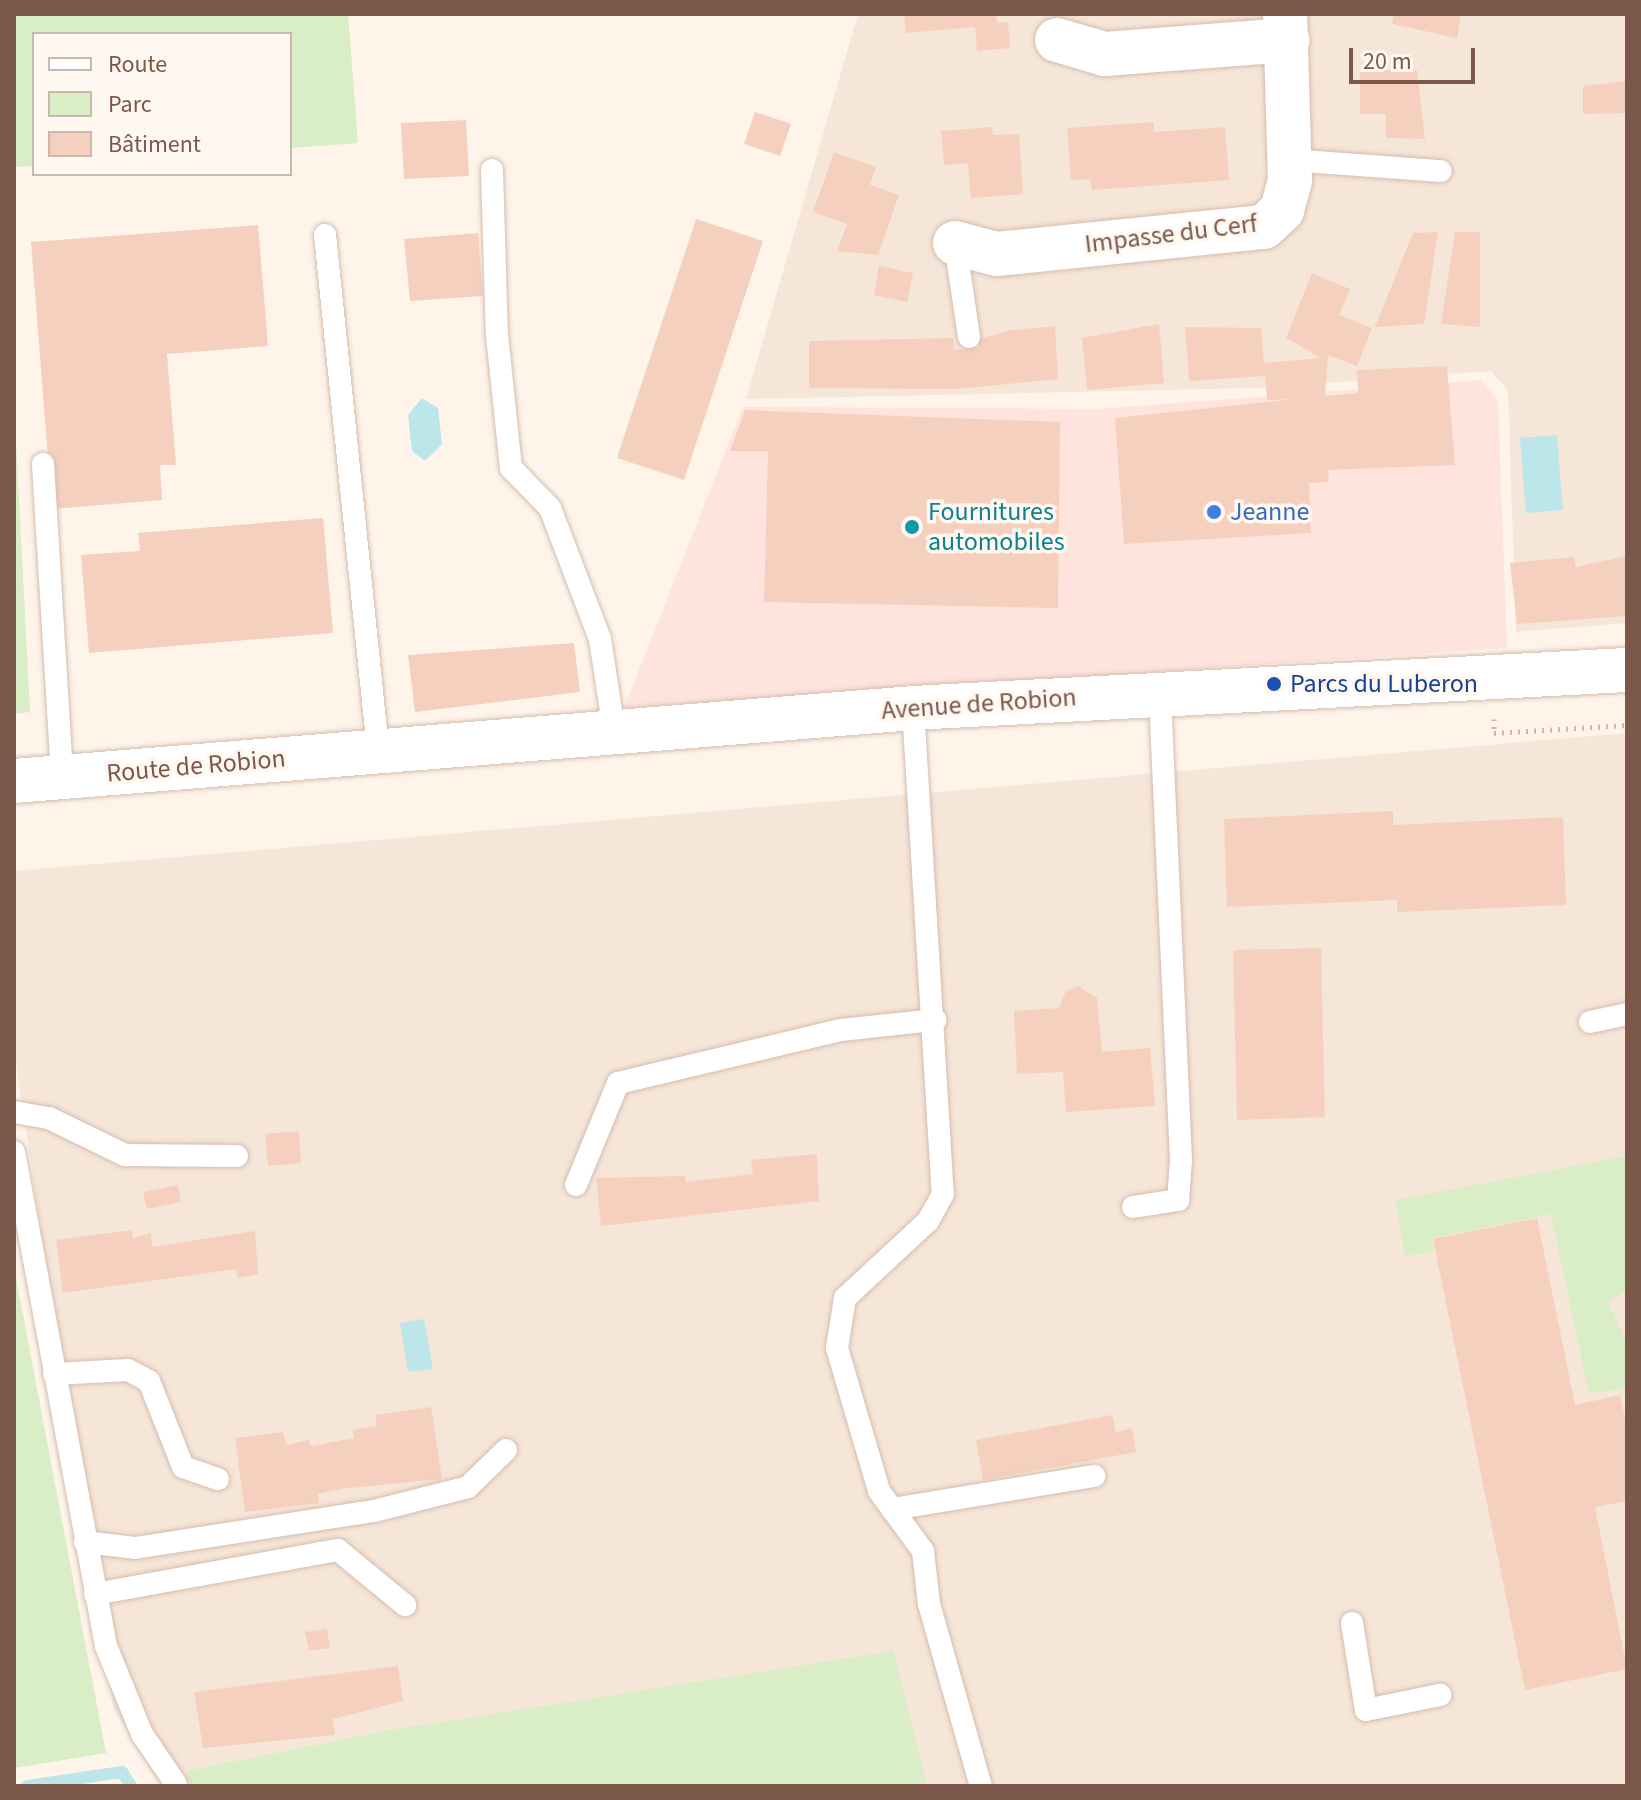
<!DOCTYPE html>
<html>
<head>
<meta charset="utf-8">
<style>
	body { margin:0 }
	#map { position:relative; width:1641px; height:1800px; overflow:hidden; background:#fef4e9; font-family:"Source Sans 3",sans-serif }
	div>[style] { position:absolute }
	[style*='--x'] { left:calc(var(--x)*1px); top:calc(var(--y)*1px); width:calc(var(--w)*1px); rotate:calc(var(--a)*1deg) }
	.residential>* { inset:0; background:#f6e6d7 }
	.commercial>* { inset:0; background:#fee4dd }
	.green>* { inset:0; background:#d9edc6 }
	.water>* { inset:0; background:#bce6e9 }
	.stream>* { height:12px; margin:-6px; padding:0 6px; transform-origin:6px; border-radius:6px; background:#bce6e9 }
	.building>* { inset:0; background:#f5d0bf }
	.path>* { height:5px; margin-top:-2.5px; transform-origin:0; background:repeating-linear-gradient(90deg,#dbb3a1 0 2px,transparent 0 8px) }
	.roads { filter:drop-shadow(0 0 2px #d4bdb0) drop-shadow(0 0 2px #d4bdb0) }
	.lane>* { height:22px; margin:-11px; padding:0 11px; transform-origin:11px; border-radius:11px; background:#fff }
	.street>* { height:44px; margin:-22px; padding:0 22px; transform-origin:22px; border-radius:22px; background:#fff }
	.secondary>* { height:44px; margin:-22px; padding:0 22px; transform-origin:22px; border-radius:22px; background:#fff }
	.dots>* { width:22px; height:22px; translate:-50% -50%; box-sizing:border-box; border:4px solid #fff8f1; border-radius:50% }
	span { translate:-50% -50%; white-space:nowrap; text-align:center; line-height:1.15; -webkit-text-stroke:7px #fff8f1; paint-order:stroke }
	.street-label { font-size:26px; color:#7b584a }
	.culture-label { font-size:26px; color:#0d838f }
	.left { translate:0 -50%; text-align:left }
	.shop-label { font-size:26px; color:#366cbe }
	.transit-label { font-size:26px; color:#164399 }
	.frame { position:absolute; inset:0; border:16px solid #7b584a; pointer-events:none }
	.legend { position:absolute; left:32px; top:32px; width:260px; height:144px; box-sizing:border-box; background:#fff8f1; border:2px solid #cab8ae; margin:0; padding:10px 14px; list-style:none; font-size:24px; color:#7b584a }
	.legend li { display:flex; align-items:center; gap:16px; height:40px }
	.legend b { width:40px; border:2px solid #cab8ae }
	.scale { position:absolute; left:1349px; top:48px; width:126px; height:36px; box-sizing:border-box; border:4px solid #7b584a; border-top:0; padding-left:10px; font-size:24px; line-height:28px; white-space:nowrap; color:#7b584a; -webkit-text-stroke:6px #fff8f1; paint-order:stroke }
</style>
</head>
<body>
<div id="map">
	<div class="residential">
		<div style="clip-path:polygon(858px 14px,1627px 14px,1627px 623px,1516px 632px,1508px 391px,1491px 371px,1256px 388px,746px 399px)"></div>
		<div style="clip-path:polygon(1627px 733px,1627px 1786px,160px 1786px,113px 1708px,14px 1050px,14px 871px)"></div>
	</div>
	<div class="commercial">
		<div style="clip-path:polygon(1481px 380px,1498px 401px,1507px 648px,624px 708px,743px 407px,1099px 409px)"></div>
	</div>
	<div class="green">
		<div style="clip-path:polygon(14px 14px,348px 14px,358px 143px,290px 148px,290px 34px,34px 34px,34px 166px,14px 167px)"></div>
		<div style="clip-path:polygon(14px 403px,30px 712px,14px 714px)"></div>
		<div style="clip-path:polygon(1627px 1156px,1627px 1290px,1607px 1302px,1627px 1343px,1627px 1387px,1589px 1394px,1551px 1214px,1432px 1238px,1433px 1251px,1405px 1256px,1396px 1200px)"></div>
		<div style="clip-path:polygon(14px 1267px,106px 1753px,14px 1768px)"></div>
		<div style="clip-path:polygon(893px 1651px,927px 1786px,190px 1786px,187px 1771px,385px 1731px)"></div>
	</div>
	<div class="water">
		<div style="clip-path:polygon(422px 398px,438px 408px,442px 444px,425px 461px,412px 451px,408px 415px)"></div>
		<div style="clip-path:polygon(1557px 435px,1563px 510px,1526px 513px,1520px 438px)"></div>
		<div style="clip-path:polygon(424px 1319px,433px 1369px,408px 1372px,400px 1323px)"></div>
	</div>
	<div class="stream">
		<div style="--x:27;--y:1786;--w:96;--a:-8.4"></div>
		<div style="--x:122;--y:1772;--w:17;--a:57"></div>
	</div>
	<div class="building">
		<div style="clip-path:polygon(904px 14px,997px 14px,997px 23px,1008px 22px,1010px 48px,977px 51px,975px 27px,906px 33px)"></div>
		<div style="clip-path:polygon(1394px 14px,1461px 14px,1457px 38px,1392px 24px)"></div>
		<div style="clip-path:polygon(1360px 70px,1417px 70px,1425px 139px,1386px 138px,1386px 114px,1360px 114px)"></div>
		<div style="clip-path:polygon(1627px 81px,1627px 113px,1583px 114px,1583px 86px)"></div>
		<div style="clip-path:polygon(755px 112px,791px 124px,780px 156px,744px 144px)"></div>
		<div style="clip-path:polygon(466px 120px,469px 176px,404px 179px,401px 123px)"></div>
		<div style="clip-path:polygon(1154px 122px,1154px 132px,1225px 127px,1229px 180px,1092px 190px,1090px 179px,1071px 180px,1067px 128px)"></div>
		<div style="clip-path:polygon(992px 127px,993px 135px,1019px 134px,1023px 194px,971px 198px,968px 163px,944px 165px,941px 131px)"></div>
		<div style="clip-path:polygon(834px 152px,876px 167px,870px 185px,899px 195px,878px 255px,837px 251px,847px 224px,813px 212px)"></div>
		<div style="clip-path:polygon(696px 219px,763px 241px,684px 480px,617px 458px)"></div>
		<div style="clip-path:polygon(258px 225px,268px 346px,167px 354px,176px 465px,160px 465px,162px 500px,52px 509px,31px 242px)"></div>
		<div style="clip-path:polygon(1438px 232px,1424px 324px,1375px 327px,1413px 233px)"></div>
		<div style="clip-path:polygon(1455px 232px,1480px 232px,1480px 327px,1441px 324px)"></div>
		<div style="clip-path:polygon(478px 233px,483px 296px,410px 301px,404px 239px)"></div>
		<div style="clip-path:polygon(879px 266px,913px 273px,907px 302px,874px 295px)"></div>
		<div style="clip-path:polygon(1312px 273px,1350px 289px,1339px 315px,1372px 328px,1357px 366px,1328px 355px,1325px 396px,1358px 393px,1357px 370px,1447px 366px,1455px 465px,1328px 470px,1329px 482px,1309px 483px,1311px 533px,1124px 544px,1115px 418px,1296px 399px,1267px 400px,1265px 376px,1189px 381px,1185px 327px,1261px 328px,1264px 363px,1321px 358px,1286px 338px)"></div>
		<div style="clip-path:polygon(1159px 324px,1164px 383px,1087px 390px,1082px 338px)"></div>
		<div style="clip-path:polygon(1055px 326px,1058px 379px,957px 389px,809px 388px,809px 341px,953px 338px,954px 350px,979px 348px,978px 339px,1012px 330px)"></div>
		<div style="clip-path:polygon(745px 410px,1060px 422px,1058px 608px,764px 602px,768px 451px,730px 451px)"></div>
		<div style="clip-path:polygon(323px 518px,333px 633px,89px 653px,81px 555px,140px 551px,138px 533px)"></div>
		<div style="clip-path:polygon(1627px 556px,1627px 616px,1517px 624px,1510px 563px,1574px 557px,1576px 567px)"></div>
		<div style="clip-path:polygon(574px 643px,580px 692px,415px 712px,408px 655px)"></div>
		<div style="clip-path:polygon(1393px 811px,1393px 825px,1563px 817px,1566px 905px,1397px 912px,1397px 900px,1227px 907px,1224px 819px)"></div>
		<div style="clip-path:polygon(1321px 948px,1325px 1117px,1237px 1120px,1233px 950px)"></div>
		<div style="clip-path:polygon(1078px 986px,1097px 998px,1102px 1052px,1150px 1048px,1155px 1106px,1066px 1112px,1063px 1072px,1017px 1074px,1014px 1011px,1059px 1008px,1066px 991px)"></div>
		<div style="clip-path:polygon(299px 1131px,301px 1163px,268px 1166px,265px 1134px)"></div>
		<div style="clip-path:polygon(817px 1154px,819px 1201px,601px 1226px,596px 1178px,685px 1176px,686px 1182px,753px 1174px,751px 1160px)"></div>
		<div style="clip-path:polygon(178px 1185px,181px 1202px,147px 1209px,143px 1192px)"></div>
		<div style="clip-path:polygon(1537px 1218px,1575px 1405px,1620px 1395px,1627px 1428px,1627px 1501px,1595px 1507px,1627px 1669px,1525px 1690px,1433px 1239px)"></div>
		<div style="clip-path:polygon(132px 1230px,133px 1238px,151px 1233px,152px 1247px,255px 1231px,258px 1274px,238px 1278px,236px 1269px,63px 1293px,56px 1240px)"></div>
		<div style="clip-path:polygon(431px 1407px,442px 1479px,341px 1489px,318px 1494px,319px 1503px,245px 1512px,235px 1438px,283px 1432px,286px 1445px,309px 1440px,311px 1446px,354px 1438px,353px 1430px,377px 1426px,375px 1415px)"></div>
		<div style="clip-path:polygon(1112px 1415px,1116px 1432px,1132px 1428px,1136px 1452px,983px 1480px,976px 1440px)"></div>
		<div style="clip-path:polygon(327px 1629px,330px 1648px,309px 1651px,305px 1632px)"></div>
		<div style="clip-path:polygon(398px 1666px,403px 1701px,333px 1719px,335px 1735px,203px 1748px,194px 1692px)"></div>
	</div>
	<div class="path">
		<div style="--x:1494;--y:719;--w:14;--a:90"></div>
		<div style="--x:1494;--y:733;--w:133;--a:-3.4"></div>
	</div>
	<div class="roads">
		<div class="lane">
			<div style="--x:1290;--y:160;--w:151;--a:4.2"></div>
			<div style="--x:492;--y:170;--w:165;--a:88.3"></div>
			<div style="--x:497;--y:335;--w:134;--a:84"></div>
			<div style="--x:511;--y:468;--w:56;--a:45.7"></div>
			<div style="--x:550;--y:508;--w:140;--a:69.1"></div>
			<div style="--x:600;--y:639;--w:93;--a:81.3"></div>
			<div style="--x:325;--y:235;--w:518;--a:84.12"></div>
			<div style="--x:955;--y:243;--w:95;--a:81.5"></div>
			<div style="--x:43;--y:464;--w:314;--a:86.5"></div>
			<div style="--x:913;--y:708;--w:487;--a:86.5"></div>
			<div style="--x:943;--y:1194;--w:31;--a:119"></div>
			<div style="--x:928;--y:1221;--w:113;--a:137.1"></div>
			<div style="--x:845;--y:1298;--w:51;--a:99.1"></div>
			<div style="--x:837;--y:1348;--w:149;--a:73.6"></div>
			<div style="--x:879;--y:1491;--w:74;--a:53.7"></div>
			<div style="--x:923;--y:1551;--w:53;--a:83.5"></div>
			<div style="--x:929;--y:1604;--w:189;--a:74.1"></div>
			<div style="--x:1590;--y:1022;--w:38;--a:-12"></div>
			<div style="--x:14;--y:1112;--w:36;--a:10"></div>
			<div style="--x:49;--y:1118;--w:85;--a:26"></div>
			<div style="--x:125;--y:1155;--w:112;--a:0.5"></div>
			<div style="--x:14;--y:1152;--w:502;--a:79.45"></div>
			<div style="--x:106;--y:1646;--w:95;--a:67.8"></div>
			<div style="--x:142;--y:1734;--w:60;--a:55.8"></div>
			<div style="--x:576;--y:1185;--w:110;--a:-67.6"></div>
			<div style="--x:618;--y:1083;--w:229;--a:-13.4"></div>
			<div style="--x:841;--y:1030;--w:95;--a:-6.1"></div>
			<div style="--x:1133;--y:1207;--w:46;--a:-8.8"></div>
			<div style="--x:1178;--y:1200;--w:40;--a:-85.7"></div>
			<div style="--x:1181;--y:1160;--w:469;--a:-92.6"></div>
			<div style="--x:54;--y:1374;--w:74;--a:-3.1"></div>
			<div style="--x:128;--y:1370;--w:24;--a:28"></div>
			<div style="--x:149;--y:1381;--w:92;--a:68.4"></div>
			<div style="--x:183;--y:1467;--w:37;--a:19"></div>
			<div style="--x:892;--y:1509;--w:205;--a:-9.3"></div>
			<div style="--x:85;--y:1542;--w:50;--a:6.8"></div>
			<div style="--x:135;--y:1548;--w:242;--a:-8.8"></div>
			<div style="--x:374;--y:1511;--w:97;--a:-14.3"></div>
			<div style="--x:468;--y:1487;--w:53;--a:-44.2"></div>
			<div style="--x:95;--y:1594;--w:247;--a:-10.3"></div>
			<div style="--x:338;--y:1550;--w:87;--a:39.4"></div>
			<div style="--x:1352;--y:1623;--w:88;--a:80.9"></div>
			<div style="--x:1366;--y:1710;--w:76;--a:-11.5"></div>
		</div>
		<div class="street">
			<div style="--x:1057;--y:40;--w:50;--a:16.3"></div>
			<div style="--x:1105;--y:54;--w:183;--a:-4.4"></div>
			<div style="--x:955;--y:243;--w:43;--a:14.7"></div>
			<div style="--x:997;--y:254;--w:268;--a:-5.8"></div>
			<div style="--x:1264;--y:227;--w:25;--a:-43"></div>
			<div style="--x:1282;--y:210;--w:30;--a:-75"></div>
			<div style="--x:1290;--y:181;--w:167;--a:-91.7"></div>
		</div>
		<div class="secondary">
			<div style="--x:14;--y:781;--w:902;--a:-4.64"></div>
			<div style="--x:913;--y:708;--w:715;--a:-3.05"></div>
		</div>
	</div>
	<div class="dots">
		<div style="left:1214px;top:512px;background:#3f7fe0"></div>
		<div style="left:912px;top:527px;background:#0f9aa8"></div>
		<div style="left:1274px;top:684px;background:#1a4fb4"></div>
	</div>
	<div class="street-label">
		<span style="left:1171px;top:234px;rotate:-7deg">Impasse du Cerf</span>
		<span style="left:979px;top:704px;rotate:-4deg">Avenue de Robion</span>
		<span style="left:196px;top:766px;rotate:-5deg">Route de Robion</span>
	</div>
	<div class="culture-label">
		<span class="left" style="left:928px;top:527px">Fournitures<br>automobiles</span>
	</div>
	<div class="shop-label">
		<span class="left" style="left:1230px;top:512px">Jeanne</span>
	</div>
	<div class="transit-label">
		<span class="left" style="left:1290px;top:684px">Parcs du Luberon</span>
	</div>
	<div class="frame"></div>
	<ul class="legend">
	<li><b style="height:10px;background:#fff"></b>Route</li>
	<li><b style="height:22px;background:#d9edc6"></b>Parc</li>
	<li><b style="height:22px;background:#f5d0bf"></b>Bâtiment</li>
	</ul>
	<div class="scale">20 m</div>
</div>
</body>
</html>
